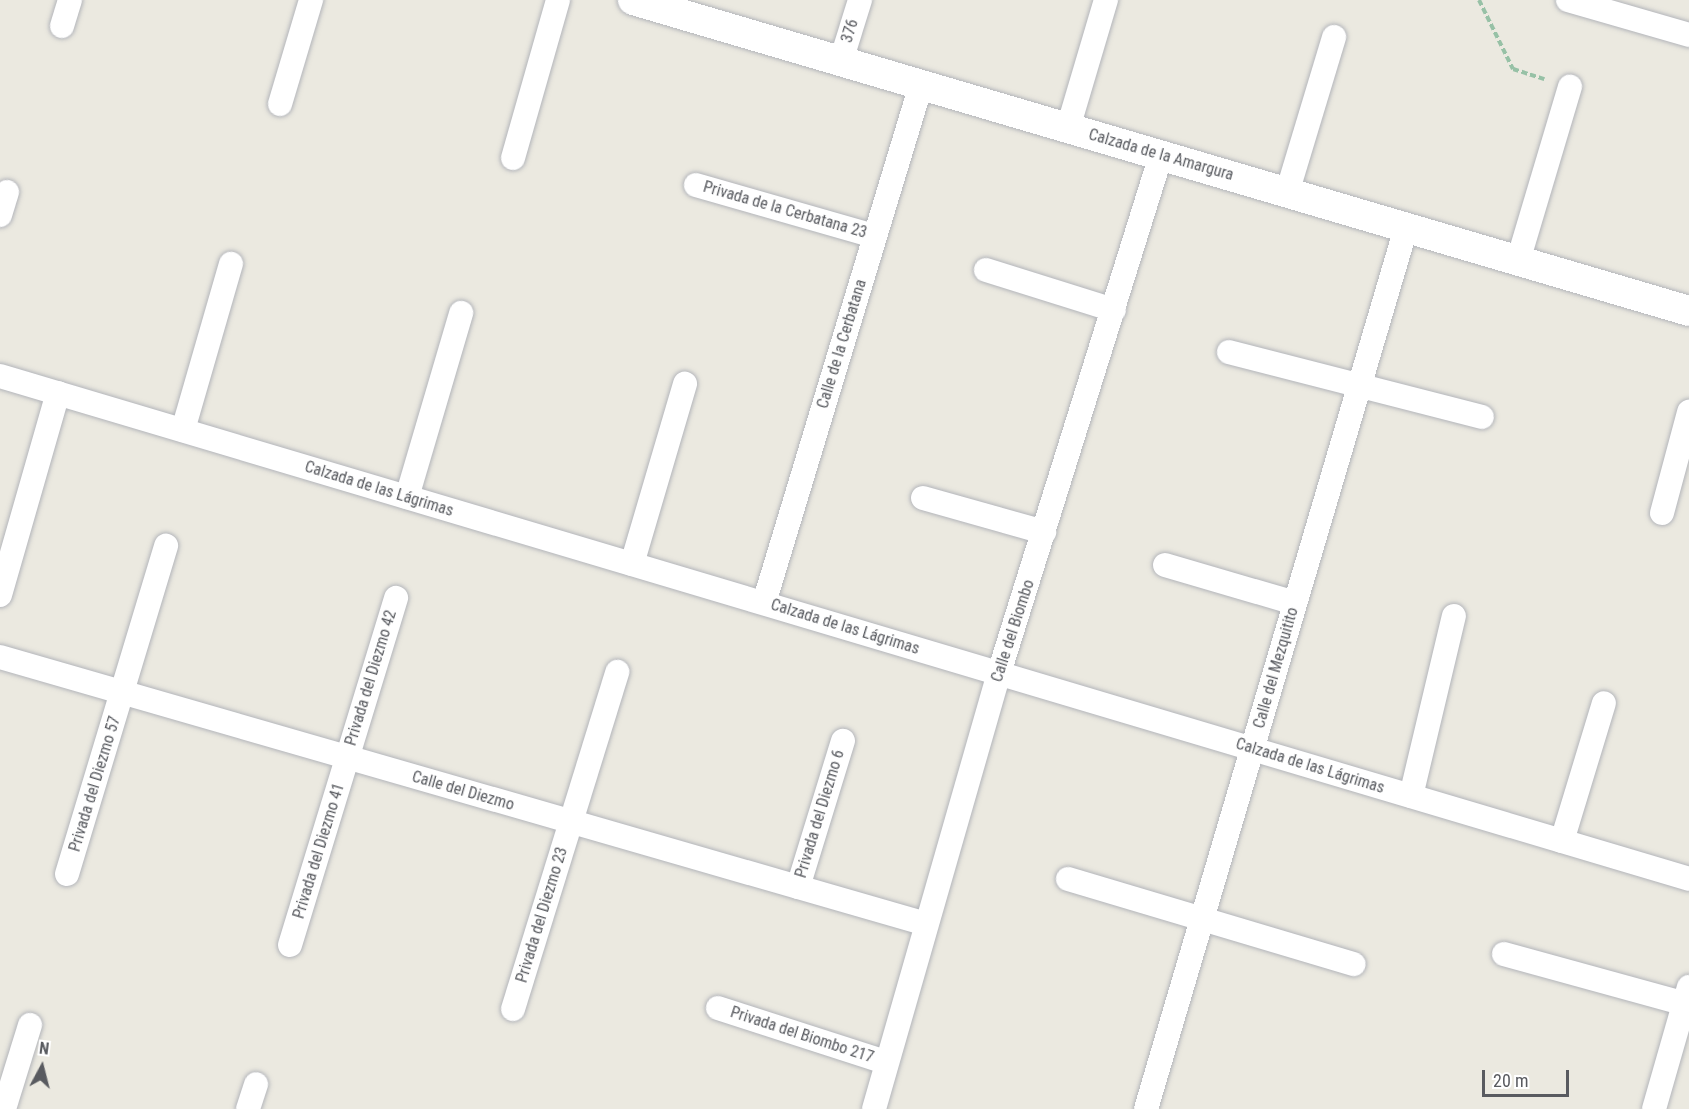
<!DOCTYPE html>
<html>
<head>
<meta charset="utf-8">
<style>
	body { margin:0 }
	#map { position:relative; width:1689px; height:1109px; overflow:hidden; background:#ebe9e0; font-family:"Roboto Condensed",sans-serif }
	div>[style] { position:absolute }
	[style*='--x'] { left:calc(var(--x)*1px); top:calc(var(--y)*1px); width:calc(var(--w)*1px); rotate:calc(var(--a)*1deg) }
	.path>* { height:4px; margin-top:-2px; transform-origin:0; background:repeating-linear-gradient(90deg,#97c1a6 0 6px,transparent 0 9px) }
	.roads { filter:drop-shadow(0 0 2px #b3b5ba) drop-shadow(0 0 2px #b3b5ba) }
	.minor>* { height:24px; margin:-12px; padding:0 12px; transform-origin:12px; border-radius:12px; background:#fff }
	.tertiary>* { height:30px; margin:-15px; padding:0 15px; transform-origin:15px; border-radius:15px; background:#fff }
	span { translate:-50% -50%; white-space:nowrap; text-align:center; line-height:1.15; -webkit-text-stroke:6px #fff; paint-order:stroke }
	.street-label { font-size:16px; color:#595b60 }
	.north { position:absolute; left:12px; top:1037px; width:60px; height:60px; -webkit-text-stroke:4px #fff; paint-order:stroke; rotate:7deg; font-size:16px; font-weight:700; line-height:24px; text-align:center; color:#595b60 }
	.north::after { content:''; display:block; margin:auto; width:21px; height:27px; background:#595b60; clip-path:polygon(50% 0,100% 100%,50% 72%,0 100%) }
	.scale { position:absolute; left:1482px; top:1070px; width:87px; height:27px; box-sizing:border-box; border:3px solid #595b60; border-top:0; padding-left:8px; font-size:18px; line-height:21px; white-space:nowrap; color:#595b60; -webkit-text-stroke:4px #fff; paint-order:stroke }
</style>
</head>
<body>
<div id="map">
	<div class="path">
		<div style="--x:1479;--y:0;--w:77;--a:63.8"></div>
		<div style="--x:1513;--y:69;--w:33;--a:18"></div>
	</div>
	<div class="roads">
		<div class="minor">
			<div style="--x:1568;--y:0;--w:126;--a:16.1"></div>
			<div style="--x:62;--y:26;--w:27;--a:-73"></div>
			<div style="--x:841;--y:61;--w:64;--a:-72.7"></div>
			<div style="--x:280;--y:104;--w:109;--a:-73.4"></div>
			<div style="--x:1068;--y:128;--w:134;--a:-73.5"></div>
			<div style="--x:513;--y:158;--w:164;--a:-74.1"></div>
			<div style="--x:696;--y:185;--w:185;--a:16"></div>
			<div style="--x:1287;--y:193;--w:163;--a:-73.2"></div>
			<div style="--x:0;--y:215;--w:24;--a:-73"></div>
			<div style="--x:1518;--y:261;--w:182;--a:-73.4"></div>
			<div style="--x:986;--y:270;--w:134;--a:17.4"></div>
			<div style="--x:1229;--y:352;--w:261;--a:14.4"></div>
			<div style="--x:0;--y:376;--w:1762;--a:16.58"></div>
			<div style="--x:183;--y:430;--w:173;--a:-73.9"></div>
			<div style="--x:407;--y:497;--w:192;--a:-73.6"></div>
			<div style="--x:923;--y:498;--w:126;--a:15.7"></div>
			<div style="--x:1662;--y:513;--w:105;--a:-75"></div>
			<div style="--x:632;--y:564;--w:188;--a:-73.6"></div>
			<div style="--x:1165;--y:565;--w:135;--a:16.3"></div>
			<div style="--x:0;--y:595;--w:210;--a:-74"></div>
			<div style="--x:764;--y:603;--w:541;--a:-73.14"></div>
			<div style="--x:0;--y:657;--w:964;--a:16.08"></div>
			<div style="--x:1411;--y:796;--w:185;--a:-76.6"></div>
			<div style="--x:1562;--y:841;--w:144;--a:-73.1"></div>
			<div style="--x:67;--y:874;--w:343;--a:-73.2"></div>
			<div style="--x:1068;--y:879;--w:298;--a:16.6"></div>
			<div style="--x:798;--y:887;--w:153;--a:-72.9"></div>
			<div style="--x:290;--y:945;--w:363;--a:-73"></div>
			<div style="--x:1504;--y:954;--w:192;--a:15.4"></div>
			<div style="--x:718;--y:1008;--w:176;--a:17.9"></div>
			<div style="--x:513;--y:1009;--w:353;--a:-72.8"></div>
			<div style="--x:4;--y:1109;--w:88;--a:-72.8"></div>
			<div style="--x:248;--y:1109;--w:26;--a:-72"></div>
			<div style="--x:874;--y:1109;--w:454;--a:-74"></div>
			<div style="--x:999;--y:673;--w:543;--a:-72.63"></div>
			<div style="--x:1146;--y:1109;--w:919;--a:-73.56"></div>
			<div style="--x:1654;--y:1109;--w:127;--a:-74"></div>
		</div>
		<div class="tertiary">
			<div style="--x:633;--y:0;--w:1101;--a:16.41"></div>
		</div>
	</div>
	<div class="street-label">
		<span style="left:850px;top:31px;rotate:-73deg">376</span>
		<span style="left:1161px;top:155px;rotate:16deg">Calzada de la Amargura</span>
		<span style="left:785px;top:210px;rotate:16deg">Privada de la Cerbatana 23</span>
		<span style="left:842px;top:344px;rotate:-73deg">Calle de la Cerbatana</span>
		<span style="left:379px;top:489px;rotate:17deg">Calzada de las Lágrimas</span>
		<span style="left:845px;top:627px;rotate:17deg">Calzada de las Lágrimas</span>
		<span style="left:1013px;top:631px;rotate:-72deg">Calle del Biombo</span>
		<span style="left:1276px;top:668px;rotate:-74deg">Calle del Mezquitito</span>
		<span style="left:371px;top:678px;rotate:-73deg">Privada del Diezmo 42</span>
		<span style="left:1310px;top:766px;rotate:17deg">Calzada de las Lágrimas</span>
		<span style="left:95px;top:784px;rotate:-73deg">Privada del Diezmo 57</span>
		<span style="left:463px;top:791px;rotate:16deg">Calle del Diezmo</span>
		<span style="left:820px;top:814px;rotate:-73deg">Privada del Diezmo 6</span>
		<span style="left:319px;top:851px;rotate:-73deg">Privada del Diezmo 41</span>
		<span style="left:542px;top:915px;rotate:-73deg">Privada del Diezmo 23</span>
		<span style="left:802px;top:1035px;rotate:18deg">Privada del Biombo 217</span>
	</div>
	<div class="north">N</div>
	<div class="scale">20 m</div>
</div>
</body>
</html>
